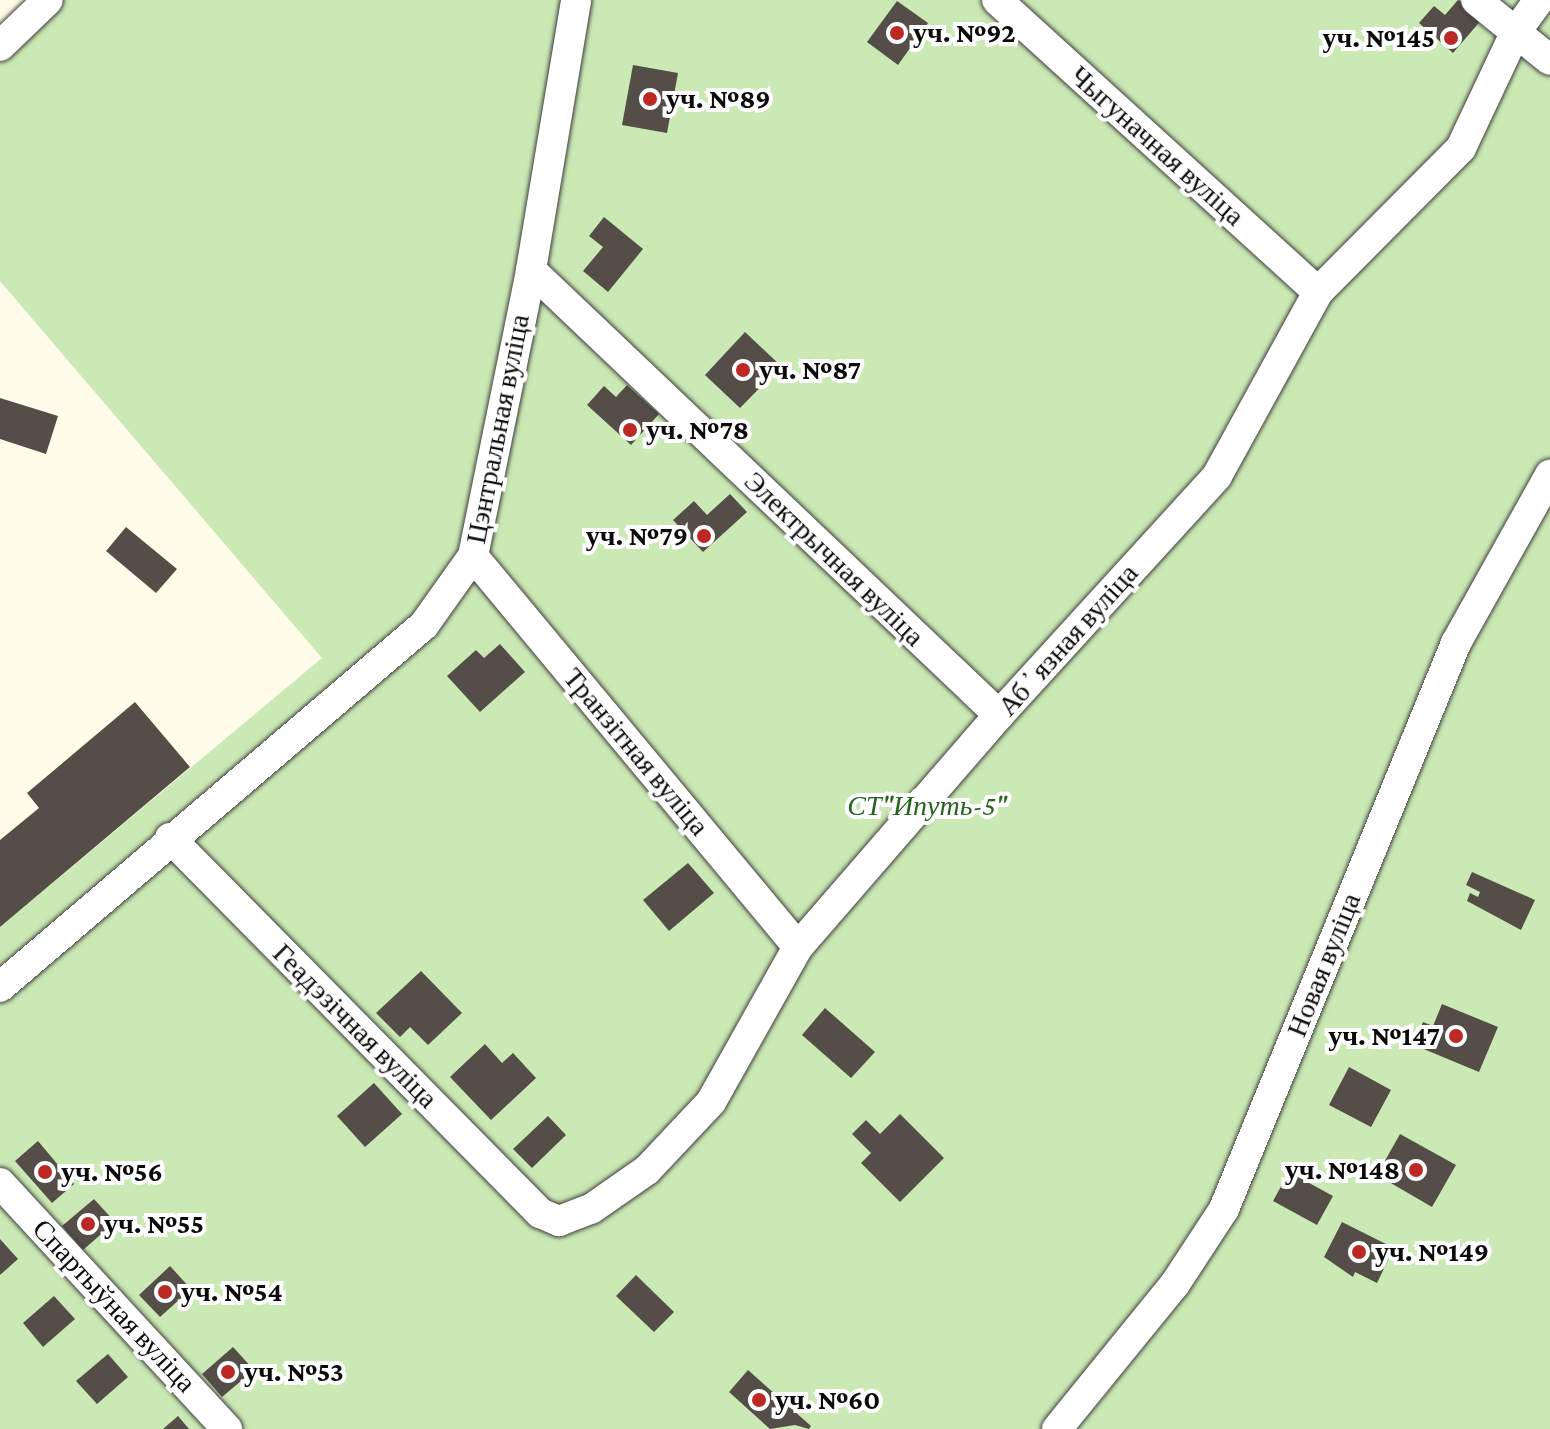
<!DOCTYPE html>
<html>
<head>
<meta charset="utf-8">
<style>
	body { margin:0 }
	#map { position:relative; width:1550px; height:1429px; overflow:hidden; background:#fffdea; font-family:"Crimson Pro",serif }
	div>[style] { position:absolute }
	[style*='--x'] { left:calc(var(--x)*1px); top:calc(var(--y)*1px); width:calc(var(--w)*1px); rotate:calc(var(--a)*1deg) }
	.green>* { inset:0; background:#cbe9b4 }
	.building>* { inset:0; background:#544d48 }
	.roads { filter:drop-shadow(0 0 2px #3e3e3e) drop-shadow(0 0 2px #3e3e3e) }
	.street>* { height:30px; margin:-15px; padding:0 15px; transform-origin:15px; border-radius:15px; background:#fff }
	.dots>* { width:22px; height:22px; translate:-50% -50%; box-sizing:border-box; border:4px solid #fff; border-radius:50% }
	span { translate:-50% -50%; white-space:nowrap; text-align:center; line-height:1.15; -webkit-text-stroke:8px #fff; paint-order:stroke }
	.poi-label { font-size:28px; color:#0b0b0b; font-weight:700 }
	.left { translate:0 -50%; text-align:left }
	.right { translate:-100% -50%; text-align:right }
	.street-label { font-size:28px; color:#0b0b0b }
	.park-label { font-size:28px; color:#25631c; font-style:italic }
</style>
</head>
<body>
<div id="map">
	<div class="green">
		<div style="clip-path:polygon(61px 0,1550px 0,1550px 1429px,0 1429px,0 927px,322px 658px,0 281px,0 59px)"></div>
	</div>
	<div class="building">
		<div style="clip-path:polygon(1458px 0,1483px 18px,1453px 53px,1419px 23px,1434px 6px,1445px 15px)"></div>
		<div style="clip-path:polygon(897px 1px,928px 23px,898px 65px,867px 42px)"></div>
		<div style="clip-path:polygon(633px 65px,678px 73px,667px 133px,622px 125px)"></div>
		<div style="clip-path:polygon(604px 217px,643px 249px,608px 292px,583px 271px,603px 247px,589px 236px)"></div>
		<div style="clip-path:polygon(745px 332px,781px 366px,740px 408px,705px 375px)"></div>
		<div style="clip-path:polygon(627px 385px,659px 414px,631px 445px,587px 405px,604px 386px,616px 397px)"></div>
		<div style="clip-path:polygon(0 398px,58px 416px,46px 454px,0 439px)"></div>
		<div style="clip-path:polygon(730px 494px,747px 512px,703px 552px,673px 520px,694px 501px,707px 515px)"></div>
		<div style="clip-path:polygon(126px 527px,177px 569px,156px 593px,106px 551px)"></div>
		<div style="clip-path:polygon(500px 644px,525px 672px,480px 712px,447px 676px,476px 650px,484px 658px)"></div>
		<div style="clip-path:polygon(135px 702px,190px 767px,0 927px,0 840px,39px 808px,27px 793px)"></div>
		<div style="clip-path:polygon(688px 863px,714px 893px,669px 931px,643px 900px)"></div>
		<div style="clip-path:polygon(1472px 872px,1535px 900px,1521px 930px,1467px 901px,1470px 893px,1478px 897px,1480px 892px,1466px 885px)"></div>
		<div style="clip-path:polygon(421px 971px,462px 1013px,428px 1045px,410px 1027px,400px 1037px,376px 1013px)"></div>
		<div style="clip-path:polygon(1442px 1004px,1498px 1027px,1479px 1072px,1414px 1045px,1423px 1022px,1433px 1026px)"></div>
		<div style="clip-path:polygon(825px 1008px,875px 1052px,851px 1078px,802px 1035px)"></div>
		<div style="clip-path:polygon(485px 1044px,502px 1063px,513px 1053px,536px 1078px,491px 1120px,450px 1077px)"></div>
		<div style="clip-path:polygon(1349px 1067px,1391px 1090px,1371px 1127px,1329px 1105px)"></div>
		<div style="clip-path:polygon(374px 1083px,402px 1114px,365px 1147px,337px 1116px)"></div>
		<div style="clip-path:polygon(900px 1114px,944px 1158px,900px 1202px,861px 1163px,871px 1153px,852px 1134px,866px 1120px,880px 1134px)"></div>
		<div style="clip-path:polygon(548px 1116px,566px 1135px,532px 1168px,513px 1149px)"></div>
		<div style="clip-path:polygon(1400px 1134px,1456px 1165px,1432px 1207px,1377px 1175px)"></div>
		<div style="clip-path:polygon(38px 1141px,74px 1184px,52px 1203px,15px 1161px)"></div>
		<div style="clip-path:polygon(1289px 1172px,1333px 1196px,1317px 1225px,1273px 1201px)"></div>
		<div style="clip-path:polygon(94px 1199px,115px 1222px,83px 1250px,62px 1226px)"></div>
		<div style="clip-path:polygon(1342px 1222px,1394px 1248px,1377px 1283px,1355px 1272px,1353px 1277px,1324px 1257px)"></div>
		<div style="clip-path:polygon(0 1239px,18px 1259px,0 1275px)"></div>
		<div style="clip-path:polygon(170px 1266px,191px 1289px,160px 1317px,139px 1295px)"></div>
		<div style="clip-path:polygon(636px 1275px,674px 1312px,654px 1332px,616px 1296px)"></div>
		<div style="clip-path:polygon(54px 1296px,75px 1319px,43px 1347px,23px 1323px)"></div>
		<div style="clip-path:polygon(233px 1347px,254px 1370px,222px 1397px,202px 1374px)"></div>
		<div style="clip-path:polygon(108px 1354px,128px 1377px,97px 1404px,76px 1381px)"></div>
		<div style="clip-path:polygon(748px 1370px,811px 1426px,809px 1429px,795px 1425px,770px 1429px,729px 1392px)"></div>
		<div style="clip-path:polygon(178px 1416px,189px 1429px,163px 1429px)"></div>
	</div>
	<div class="roads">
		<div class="street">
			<div style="--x:997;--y:0;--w:434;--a:42.3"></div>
			<div style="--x:1476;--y:0;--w:95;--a:39"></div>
			<div style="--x:0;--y:46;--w:66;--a:-43.8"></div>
			<div style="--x:531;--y:270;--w:646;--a:43.56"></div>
			<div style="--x:473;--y:556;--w:508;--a:50.27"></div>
			<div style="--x:170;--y:838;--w:527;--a:45.38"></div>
			<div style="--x:540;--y:1213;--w:21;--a:23"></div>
			<div style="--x:559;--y:1221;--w:34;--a:-21"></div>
			<div style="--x:591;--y:1209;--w:68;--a:-34.9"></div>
			<div style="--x:647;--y:1170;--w:93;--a:-46.7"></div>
			<div style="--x:711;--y:1102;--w:178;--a:-60.7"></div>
			<div style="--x:798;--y:947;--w:307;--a:-49.1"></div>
			<div style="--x:999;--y:715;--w:323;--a:-47.6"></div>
			<div style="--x:1217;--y:476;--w:210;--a:-61.2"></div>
			<div style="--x:1318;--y:292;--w:203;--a:-45.2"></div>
			<div style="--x:1461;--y:148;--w:127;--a:-64.8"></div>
			<div style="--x:1515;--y:33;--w:41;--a:-54"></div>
			<div style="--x:0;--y:987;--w:558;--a:-40.49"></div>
			<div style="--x:424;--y:625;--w:85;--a:-54.6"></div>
			<div style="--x:473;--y:556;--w:292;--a:-78.5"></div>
			<div style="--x:531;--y:270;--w:274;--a:-80.5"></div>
			<div style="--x:0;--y:1183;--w:335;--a:47.3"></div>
			<div style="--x:1057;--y:1429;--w:187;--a:-50.9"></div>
			<div style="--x:1175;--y:1284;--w:90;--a:-56.8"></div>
			<div style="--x:1224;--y:1209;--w:612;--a:-67.71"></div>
			<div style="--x:1456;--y:643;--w:193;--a:-60.8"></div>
		</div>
	</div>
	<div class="dots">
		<div style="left:897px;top:33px;background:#bc2823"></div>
		<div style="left:1451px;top:38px;background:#bc2823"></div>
		<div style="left:650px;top:99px;background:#bc2823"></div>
		<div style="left:743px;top:370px;background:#bc2823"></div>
		<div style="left:630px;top:430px;background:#bc2823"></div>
		<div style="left:704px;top:536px;background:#bc2823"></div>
		<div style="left:1456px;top:1036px;background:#bc2823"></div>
		<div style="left:1416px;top:1170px;background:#bc2823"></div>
		<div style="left:45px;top:1172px;background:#bc2823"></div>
		<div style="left:88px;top:1224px;background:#bc2823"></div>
		<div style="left:1359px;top:1252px;background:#bc2823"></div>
		<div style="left:165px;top:1292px;background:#bc2823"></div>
		<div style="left:228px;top:1372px;background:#bc2823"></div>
		<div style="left:759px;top:1400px;background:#bc2823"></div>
	</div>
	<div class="poi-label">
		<span class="left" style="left:913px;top:33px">уч. №92</span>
		<span class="right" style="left:1435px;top:38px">уч. №145</span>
		<span class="left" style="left:666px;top:99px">уч. №89</span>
		<span class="left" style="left:759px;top:370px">уч. №87</span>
		<span class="left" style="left:646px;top:430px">уч. №78</span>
		<span class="right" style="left:688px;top:536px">уч. №79</span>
		<span class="right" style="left:1440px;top:1036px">уч. №147</span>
		<span class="right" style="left:1400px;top:1170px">уч. №148</span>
		<span class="left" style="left:61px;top:1172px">уч. №56</span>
		<span class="left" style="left:104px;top:1224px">уч. №55</span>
		<span class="left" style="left:1375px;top:1252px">уч. №149</span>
		<span class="left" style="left:181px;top:1292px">уч. №54</span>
		<span class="left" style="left:244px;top:1372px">уч. №53</span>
		<span class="left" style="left:775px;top:1400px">уч. №60</span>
	</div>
	<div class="street-label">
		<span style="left:1157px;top:146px;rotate:42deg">Чыгуначная вуліца</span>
		<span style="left:498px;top:429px;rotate:-79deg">Цэнтральная вуліца</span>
		<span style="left:834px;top:559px;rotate:44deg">Электрычная вуліца</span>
		<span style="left:1068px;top:640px;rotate:-48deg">Абʼязная вуліца</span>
		<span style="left:636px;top:752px;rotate:50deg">Транзітная вуліца</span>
		<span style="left:1324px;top:965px;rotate:-68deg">Новая вуліца</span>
		<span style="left:355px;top:1026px;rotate:45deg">Геадэзічная вуліца</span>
		<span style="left:114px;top:1306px;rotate:47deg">Спартыўная вуліца</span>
	</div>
	<div class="park-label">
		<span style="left:927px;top:806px">СТ"Ипуть-5"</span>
	</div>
</div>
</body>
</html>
